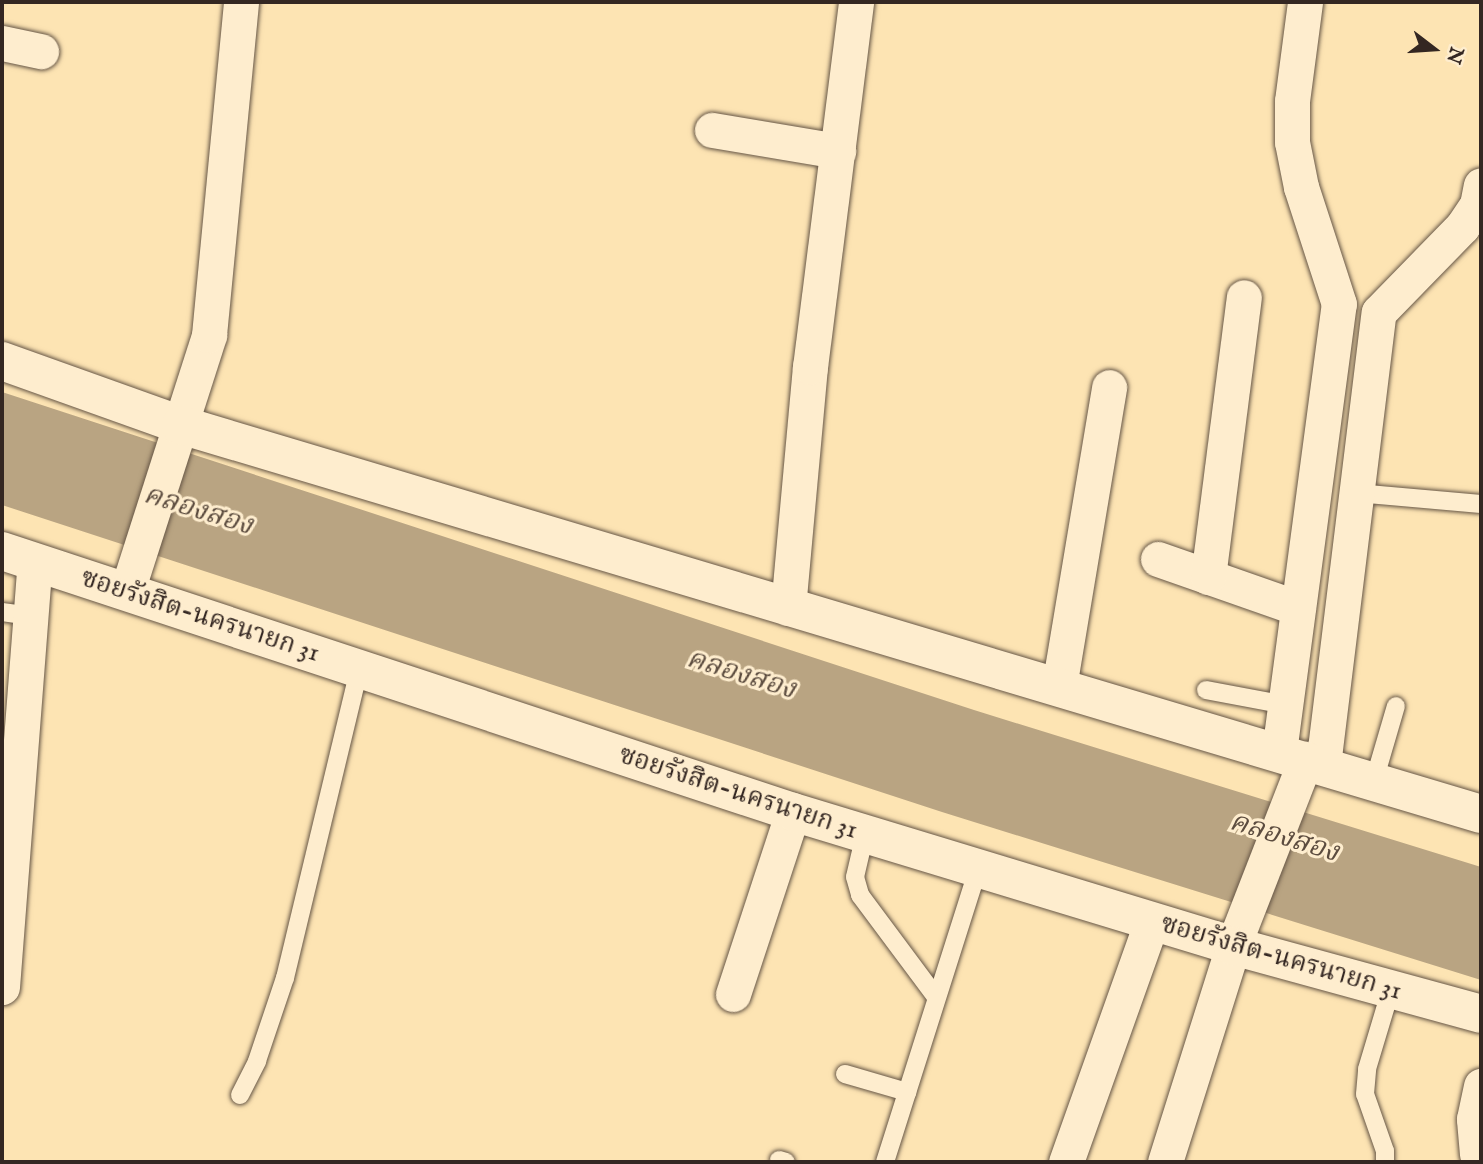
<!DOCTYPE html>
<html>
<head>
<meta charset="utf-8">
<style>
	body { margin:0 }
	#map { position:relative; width:1483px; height:1164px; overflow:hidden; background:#fde4b3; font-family:"IM FELL English","Noto Serif Thai",serif }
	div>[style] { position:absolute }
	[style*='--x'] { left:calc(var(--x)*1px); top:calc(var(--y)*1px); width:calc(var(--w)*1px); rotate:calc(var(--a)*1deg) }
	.water>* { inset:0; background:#b9a482 }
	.roads { filter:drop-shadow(0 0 2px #665646) drop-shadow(0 0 2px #665646) }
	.lane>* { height:18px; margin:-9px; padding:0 9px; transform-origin:9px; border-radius:9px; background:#feedce }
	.street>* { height:35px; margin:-17.5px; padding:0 17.5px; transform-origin:17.5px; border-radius:17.5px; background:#feedce }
	.secondary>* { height:38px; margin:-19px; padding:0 19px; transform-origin:19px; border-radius:19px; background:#feedce }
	span { translate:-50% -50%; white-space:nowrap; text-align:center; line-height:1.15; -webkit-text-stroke:6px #feedce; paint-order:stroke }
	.street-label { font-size:26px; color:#342722 }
	.water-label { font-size:28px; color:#5c4c3f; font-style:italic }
	.frame { position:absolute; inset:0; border:4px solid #342722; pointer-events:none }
	.north { position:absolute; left:1399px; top:14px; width:70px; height:70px; -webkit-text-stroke:5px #feedce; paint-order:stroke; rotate:107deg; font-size:19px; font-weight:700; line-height:28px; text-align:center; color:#342722 }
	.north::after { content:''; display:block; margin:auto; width:24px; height:32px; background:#342722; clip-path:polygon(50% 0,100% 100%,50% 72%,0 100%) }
</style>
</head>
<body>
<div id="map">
	<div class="water">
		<div style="clip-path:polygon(2px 392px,974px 710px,1481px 867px,1481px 980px,942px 812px,2px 505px)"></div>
	</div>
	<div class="roads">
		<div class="lane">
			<div style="--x:1357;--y:493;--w:124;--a:5.1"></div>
			<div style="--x:2;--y:612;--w:29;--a:8"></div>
			<div style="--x:1206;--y:690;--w:81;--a:10.6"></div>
			<div style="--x:1374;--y:781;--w:78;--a:-73.7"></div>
			<div style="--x:865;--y:834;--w:44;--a:103.1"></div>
			<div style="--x:855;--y:877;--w:19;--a:74"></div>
			<div style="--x:860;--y:895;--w:127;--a:53.3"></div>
			<div style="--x:845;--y:1074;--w:65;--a:16.2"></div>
			<div style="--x:240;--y:1095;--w:38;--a:-63"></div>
			<div style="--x:257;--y:1061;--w:88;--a:-71.4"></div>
			<div style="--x:285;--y:978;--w:318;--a:-76.5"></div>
			<div style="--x:779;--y:1160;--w:7;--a:16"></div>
			<div style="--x:885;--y:1162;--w:308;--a:-72.4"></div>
			<div style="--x:1385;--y:1162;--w:11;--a:-90"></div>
			<div style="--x:1385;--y:1151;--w:60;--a:-109.3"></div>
			<div style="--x:1365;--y:1094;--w:25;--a:-85"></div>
			<div style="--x:1367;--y:1069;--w:84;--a:-73.3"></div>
		</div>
		<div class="street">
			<div style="--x:2;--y:43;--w:40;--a:12"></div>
			<div style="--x:712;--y:130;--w:128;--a:9.5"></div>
			<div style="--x:1158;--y:559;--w:148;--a:19.3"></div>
			<div style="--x:1208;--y:577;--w:282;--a:-82.7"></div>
			<div style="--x:127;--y:591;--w:269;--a:-72.2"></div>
			<div style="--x:209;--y:335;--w:335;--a:-84.5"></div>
			<div style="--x:788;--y:608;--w:242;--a:-84.8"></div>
			<div style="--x:810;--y:367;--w:368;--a:-82.8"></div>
			<div style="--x:1059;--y:687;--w:304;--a:-80.5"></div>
			<div style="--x:1279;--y:752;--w:452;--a:-82.4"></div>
			<div style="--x:1339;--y:304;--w:123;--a:-108"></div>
			<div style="--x:1301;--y:187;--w:46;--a:-101.3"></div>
			<div style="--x:1292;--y:142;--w:41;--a:-90"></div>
			<div style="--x:1292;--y:101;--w:100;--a:-82.5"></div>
			<div style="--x:1323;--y:765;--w:456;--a:-83"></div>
			<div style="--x:1379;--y:312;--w:119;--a:-45.7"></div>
			<div style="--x:1462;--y:227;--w:27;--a:-56"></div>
			<div style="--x:1477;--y:205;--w:20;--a:-79"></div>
			<div style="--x:2;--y:987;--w:426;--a:-85.6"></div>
			<div style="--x:733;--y:994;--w:192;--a:-71.8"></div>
			<div style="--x:1477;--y:1154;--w:35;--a:-95"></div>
			<div style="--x:1474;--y:1119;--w:34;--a:-78"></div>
			<div style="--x:1066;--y:1162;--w:256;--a:-70.4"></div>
			<div style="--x:1165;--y:1162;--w:226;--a:-72.5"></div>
			<div style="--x:1233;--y:946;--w:201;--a:-68.7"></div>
		</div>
		<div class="secondary">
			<div style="--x:2;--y:361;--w:190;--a:19.7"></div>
			<div style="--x:181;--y:425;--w:1357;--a:16.66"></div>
			<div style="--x:2;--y:551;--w:833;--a:18.26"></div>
			<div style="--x:793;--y:812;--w:460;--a:16.9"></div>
			<div style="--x:1233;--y:946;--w:257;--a:15.3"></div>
		</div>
	</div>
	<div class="street-label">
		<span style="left:200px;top:616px;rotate:18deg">ซอยรังสิต-นครนายก 31</span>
		<span style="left:738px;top:793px;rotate:18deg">ซอยรังสิต-นครนายก 31</span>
		<span style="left:1281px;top:958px;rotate:16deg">ซอยรังสิต-นครนายก 31</span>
	</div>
	<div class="water-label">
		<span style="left:198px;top:511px;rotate:17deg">คลองสอง</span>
		<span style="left:741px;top:675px;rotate:17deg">คลองสอง</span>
		<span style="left:1284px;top:838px;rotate:17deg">คลองสอง</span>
	</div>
	<div class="frame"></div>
	<div class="north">N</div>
</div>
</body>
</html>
